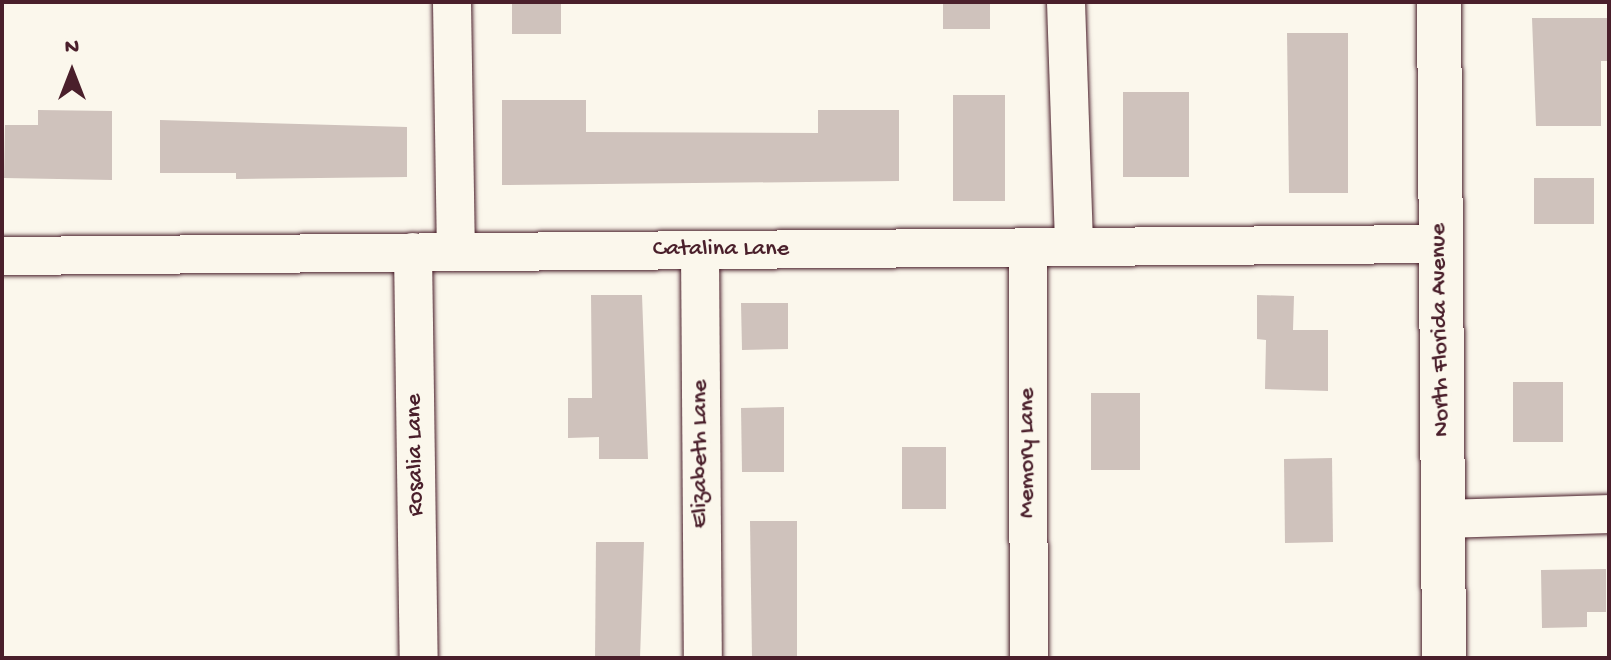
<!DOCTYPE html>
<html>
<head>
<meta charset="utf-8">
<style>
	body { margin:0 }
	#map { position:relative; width:1611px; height:660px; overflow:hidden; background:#fbf7ec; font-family:"Gochi Hand",sans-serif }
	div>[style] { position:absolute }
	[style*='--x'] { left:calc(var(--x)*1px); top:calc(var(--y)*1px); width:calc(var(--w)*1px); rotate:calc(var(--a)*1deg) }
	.building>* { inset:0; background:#cfc2bc }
	.roads { filter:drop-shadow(0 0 2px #4a1f2b) drop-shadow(0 0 2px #4a1f2b) }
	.minor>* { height:38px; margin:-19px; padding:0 19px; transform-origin:19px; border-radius:19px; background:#fbf7ec }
	.secondary>* { height:44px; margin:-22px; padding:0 22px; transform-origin:22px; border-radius:22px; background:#fbf7ec }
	span { translate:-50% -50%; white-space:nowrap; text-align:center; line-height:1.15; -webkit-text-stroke:7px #fbf7ec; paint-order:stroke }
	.street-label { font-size:24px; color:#4a1f2b }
	.frame { position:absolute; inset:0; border:4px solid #4a1f2b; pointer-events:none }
	.north { position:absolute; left:32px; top:32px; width:80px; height:80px; -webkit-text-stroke:6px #fbf7ec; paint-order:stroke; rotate:0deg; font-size:22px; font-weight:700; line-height:32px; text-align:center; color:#4a1f2b }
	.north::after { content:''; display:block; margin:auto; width:28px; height:36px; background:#4a1f2b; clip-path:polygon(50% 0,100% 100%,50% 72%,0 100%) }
</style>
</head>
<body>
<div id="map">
	<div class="building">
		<div style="clip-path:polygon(512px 2px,561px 2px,561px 34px,512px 34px)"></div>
		<div style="clip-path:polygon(943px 2px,990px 2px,990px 29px,943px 29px)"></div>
		<div style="clip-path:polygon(1532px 18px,1609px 18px,1609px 61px,1601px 61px,1601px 126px,1536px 126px)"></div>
		<div style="clip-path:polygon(1287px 33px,1348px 33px,1348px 193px,1289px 193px)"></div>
		<div style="clip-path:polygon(1123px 92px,1189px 92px,1189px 177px,1123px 177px)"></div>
		<div style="clip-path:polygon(953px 95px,1005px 95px,1005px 201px,953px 201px)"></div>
		<div style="clip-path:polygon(502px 100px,586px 100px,586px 132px,818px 133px,818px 110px,899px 110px,899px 181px,502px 185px)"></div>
		<div style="clip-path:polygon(38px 110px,112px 111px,112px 180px,4px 178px,5px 125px,38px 125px)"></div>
		<div style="clip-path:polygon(160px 120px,407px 127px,407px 177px,236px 179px,236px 173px,160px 173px)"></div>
		<div style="clip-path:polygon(1534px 178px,1594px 178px,1594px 224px,1534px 224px)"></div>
		<div style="clip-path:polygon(591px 295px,642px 295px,648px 459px,599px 459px,599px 437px,568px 438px,568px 398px,592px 398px)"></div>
		<div style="clip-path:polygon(1257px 295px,1294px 296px,1293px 330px,1328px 330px,1328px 391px,1265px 389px,1266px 340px,1257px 339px)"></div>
		<div style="clip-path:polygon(741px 303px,788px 303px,788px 349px,742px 350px)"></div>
		<div style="clip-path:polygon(1513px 382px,1563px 382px,1563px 442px,1513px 442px)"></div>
		<div style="clip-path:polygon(1091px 393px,1140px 393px,1140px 470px,1091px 470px)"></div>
		<div style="clip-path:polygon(784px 407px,784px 472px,742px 472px,741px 408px)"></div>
		<div style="clip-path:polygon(902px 447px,946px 447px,946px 509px,902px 509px)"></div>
		<div style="clip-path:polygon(1332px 458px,1333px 542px,1285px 543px,1284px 459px)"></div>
		<div style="clip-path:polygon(750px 521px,797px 521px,797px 658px,752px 658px)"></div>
		<div style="clip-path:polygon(596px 542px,644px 542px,640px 658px,595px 658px)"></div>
		<div style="clip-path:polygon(1606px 569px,1606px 612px,1587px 612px,1587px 627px,1542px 628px,1541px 570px)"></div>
	</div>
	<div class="roads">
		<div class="minor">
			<div style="--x:452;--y:2;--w:250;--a:89.1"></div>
			<div style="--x:1066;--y:2;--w:245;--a:88.1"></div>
			<div style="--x:1028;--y:247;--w:411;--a:89.9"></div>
			<div style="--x:700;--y:250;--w:408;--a:89.6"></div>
			<div style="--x:413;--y:252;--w:406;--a:89.2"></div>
			<div style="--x:2;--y:256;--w:1437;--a:-0.48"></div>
			<div style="--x:1445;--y:519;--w:164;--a:-1.7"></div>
		</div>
		<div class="secondary">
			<div style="--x:1439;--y:2;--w:656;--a:89.56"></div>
		</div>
	</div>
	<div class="street-label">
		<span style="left:721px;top:250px">Catalina Lane</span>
		<span style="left:1441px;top:330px;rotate:-91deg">North Florida Avenue</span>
		<span style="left:1028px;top:453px;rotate:-90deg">Memory Lane</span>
		<span style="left:701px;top:454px;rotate:-90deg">Elizabeth Lane</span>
		<span style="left:416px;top:455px;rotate:-91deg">Rosalia Lane</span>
	</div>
	<div class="frame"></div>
	<div class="north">N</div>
</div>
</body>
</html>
